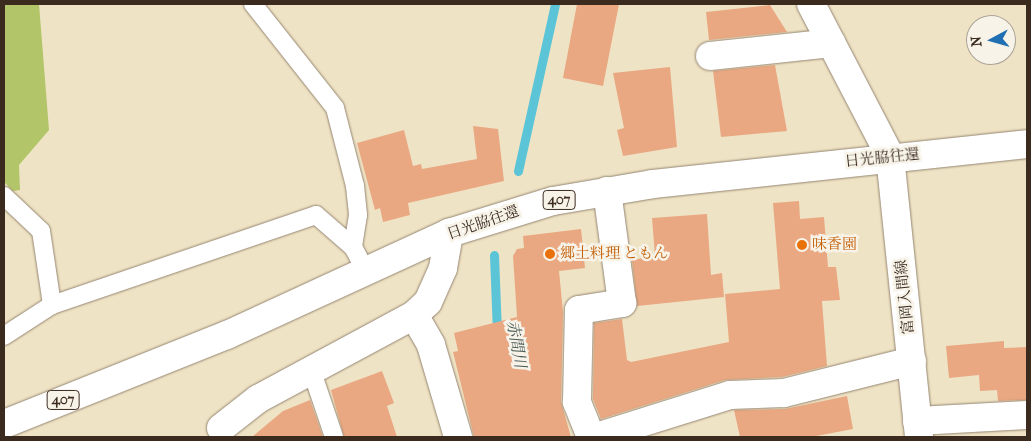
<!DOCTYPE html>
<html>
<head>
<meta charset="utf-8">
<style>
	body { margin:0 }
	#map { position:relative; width:1031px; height:441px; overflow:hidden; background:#efe3c5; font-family:"IM FELL French Canon","Noto Serif JP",serif }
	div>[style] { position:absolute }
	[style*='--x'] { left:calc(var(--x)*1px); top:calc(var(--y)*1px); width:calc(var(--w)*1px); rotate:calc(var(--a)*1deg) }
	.green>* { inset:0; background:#b2c568 }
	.stream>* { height:9px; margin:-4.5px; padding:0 4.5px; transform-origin:4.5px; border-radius:4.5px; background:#5bc5d7 }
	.building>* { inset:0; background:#e9a882 }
	.roads { filter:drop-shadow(0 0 1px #958672) drop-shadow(0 0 1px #958672) }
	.service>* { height:18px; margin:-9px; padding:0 9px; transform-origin:9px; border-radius:9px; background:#fff }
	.minor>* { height:28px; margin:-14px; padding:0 14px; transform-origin:14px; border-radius:14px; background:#fff }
	.tertiary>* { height:28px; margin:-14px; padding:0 14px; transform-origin:14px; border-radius:14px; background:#fff }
	.secondary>* { height:28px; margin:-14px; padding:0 14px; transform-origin:14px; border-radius:14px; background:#fff }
	.trunk>* { height:28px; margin:-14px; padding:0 14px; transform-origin:14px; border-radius:14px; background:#fff }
	.dots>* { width:14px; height:14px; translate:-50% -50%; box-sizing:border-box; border:2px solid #f7f3e8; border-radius:50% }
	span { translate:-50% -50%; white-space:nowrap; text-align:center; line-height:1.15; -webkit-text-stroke:5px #f7f3e8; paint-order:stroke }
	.shield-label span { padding:1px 4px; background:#f7f3e8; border:1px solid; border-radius:4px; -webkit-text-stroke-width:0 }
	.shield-label { font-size:14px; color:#3b2a1e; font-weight:700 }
	.street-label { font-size:15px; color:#3b2a1e }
	.food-label { font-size:15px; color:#c56008 }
	.left { translate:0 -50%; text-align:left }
	.water-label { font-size:16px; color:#455856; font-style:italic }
	.frame { position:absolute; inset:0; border:5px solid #3b2a1e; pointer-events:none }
	.north { position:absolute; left:966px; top:15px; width:50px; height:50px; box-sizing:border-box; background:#f7f3e8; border:1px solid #aca397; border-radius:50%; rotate:264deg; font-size:14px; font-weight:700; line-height:20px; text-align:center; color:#3b2a1e }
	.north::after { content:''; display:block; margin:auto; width:18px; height:22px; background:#1f6fb2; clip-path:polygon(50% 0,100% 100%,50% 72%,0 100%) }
</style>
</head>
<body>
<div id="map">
	<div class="green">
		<div style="clip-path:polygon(4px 4px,39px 4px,49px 130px,19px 165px,20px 190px,13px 191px,4px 182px)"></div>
	</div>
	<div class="stream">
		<div style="--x:518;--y:171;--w:171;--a:-77.5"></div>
		<div style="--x:494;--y:255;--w:79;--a:87.8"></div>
	</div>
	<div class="building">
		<div style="clip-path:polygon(577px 4px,619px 4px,603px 86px,563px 78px)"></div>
		<div style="clip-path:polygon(770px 5px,787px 32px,709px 40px,706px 12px)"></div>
		<div style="clip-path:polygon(775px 65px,787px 131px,721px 137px,713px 71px)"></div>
		<div style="clip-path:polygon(670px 67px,677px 147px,623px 156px,617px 130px,624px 128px,613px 73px)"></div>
		<div style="clip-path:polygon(473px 126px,498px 129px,504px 181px,408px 203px,410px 215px,383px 222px,380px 208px,375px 210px,357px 143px,404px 130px,413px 166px,421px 164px,422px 169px,477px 159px)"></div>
		<div style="clip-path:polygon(799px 201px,800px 219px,824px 217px,828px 267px,836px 267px,840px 300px,822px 301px,827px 366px,782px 377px,725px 380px,601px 419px,593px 399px,594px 323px,622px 319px,627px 360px,631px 362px,729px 342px,725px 294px,780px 289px,773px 203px)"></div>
		<div style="clip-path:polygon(707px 214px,711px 275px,722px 273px,724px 297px,637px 306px,632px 260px,655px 256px,652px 218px)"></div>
		<div style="clip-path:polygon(581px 229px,585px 268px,559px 271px,563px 312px,561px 402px,571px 437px,474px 437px,453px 352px,458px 351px,454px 333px,517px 317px,513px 256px,517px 249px,524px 248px,523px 236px)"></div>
		<div style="clip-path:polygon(1004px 341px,1004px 348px,1027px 347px,1027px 400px,998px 401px,997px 390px,980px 391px,979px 375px,949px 378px,946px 346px)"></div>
		<div style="clip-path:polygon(382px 371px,394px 403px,387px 406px,397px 437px,344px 437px,331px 390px)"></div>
		<div style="clip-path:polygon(847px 396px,853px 429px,811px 437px,740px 437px,734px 410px,785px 409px)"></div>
		<div style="clip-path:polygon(310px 400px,323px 437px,252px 437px,283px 411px)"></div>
	</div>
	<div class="roads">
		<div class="service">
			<div style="--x:253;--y:4;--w:132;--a:51.7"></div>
			<div style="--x:335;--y:108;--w:81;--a:75.6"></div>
			<div style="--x:355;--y:186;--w:29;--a:84"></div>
			<div style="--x:358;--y:215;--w:32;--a:99"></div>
			<div style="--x:4;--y:196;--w:51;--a:43.4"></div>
			<div style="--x:41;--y:231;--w:75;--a:81.5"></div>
			<div style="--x:4;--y:336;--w:57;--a:-32.9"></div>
			<div style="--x:52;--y:305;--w:279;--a:-18.8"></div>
			<div style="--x:316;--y:215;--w:49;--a:40.9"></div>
			<div style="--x:353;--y:247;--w:30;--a:62"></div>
			<div style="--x:311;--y:369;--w:72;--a:71.3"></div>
		</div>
		<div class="minor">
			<div style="--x:710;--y:56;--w:122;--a:-6.1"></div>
			<div style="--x:414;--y:315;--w:34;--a:60"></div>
			<div style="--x:431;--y:345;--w:96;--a:73.6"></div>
			<div style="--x:917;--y:421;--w:110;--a:-3.1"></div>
			<div style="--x:221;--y:428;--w:47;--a:-38.1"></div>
			<div style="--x:258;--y:399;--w:177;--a:-28.3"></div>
			<div style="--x:414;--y:315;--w:19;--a:-43"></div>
			<div style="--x:428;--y:302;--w:37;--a:-66"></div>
			<div style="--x:443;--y:268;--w:36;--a:-80"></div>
			<div style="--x:591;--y:437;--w:38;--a:-112"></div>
			<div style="--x:577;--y:402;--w:92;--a:-88.8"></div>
			<div style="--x:579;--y:310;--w:44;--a:-9.2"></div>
			<div style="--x:622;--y:303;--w:113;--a:-97.6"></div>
			<div style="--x:596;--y:437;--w:140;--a:-17.4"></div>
			<div style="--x:730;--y:395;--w:54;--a:-2.1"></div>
			<div style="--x:784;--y:393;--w:132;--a:-14"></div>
		</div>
		<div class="tertiary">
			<div style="--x:811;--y:4;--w:171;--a:62.5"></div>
		</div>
		<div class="secondary">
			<div style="--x:890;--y:156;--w:282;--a:84.1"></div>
		</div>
		<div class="trunk">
			<div style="--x:4;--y:424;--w:240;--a:-21.8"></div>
			<div style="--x:227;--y:335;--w:244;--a:-24.7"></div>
			<div style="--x:449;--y:233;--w:109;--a:-17.1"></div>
			<div style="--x:553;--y:201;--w:101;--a:-9.6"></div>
			<div style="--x:653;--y:184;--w:376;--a:-6.1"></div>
		</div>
	</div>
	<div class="dots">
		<div style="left:802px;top:245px;background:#e8710a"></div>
		<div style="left:550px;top:254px;background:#e8710a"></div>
	</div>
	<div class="shield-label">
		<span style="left:559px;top:200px">407</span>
		<span style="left:63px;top:400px">407</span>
	</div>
	<div class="street-label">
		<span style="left:882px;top:158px;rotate:-6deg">日光脇往還</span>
		<span style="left:483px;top:223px;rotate:-19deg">日光脇往還</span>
		<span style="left:905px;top:297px;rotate:-96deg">富岡入間線</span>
	</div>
	<div class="food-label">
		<span class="left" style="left:812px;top:245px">味香園</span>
		<span class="left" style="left:560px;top:254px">郷土料理 ともん</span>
	</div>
	<div class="water-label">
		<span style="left:516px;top:344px;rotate:80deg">赤間川</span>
	</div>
	<div class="frame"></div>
	<div class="north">N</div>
</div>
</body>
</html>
